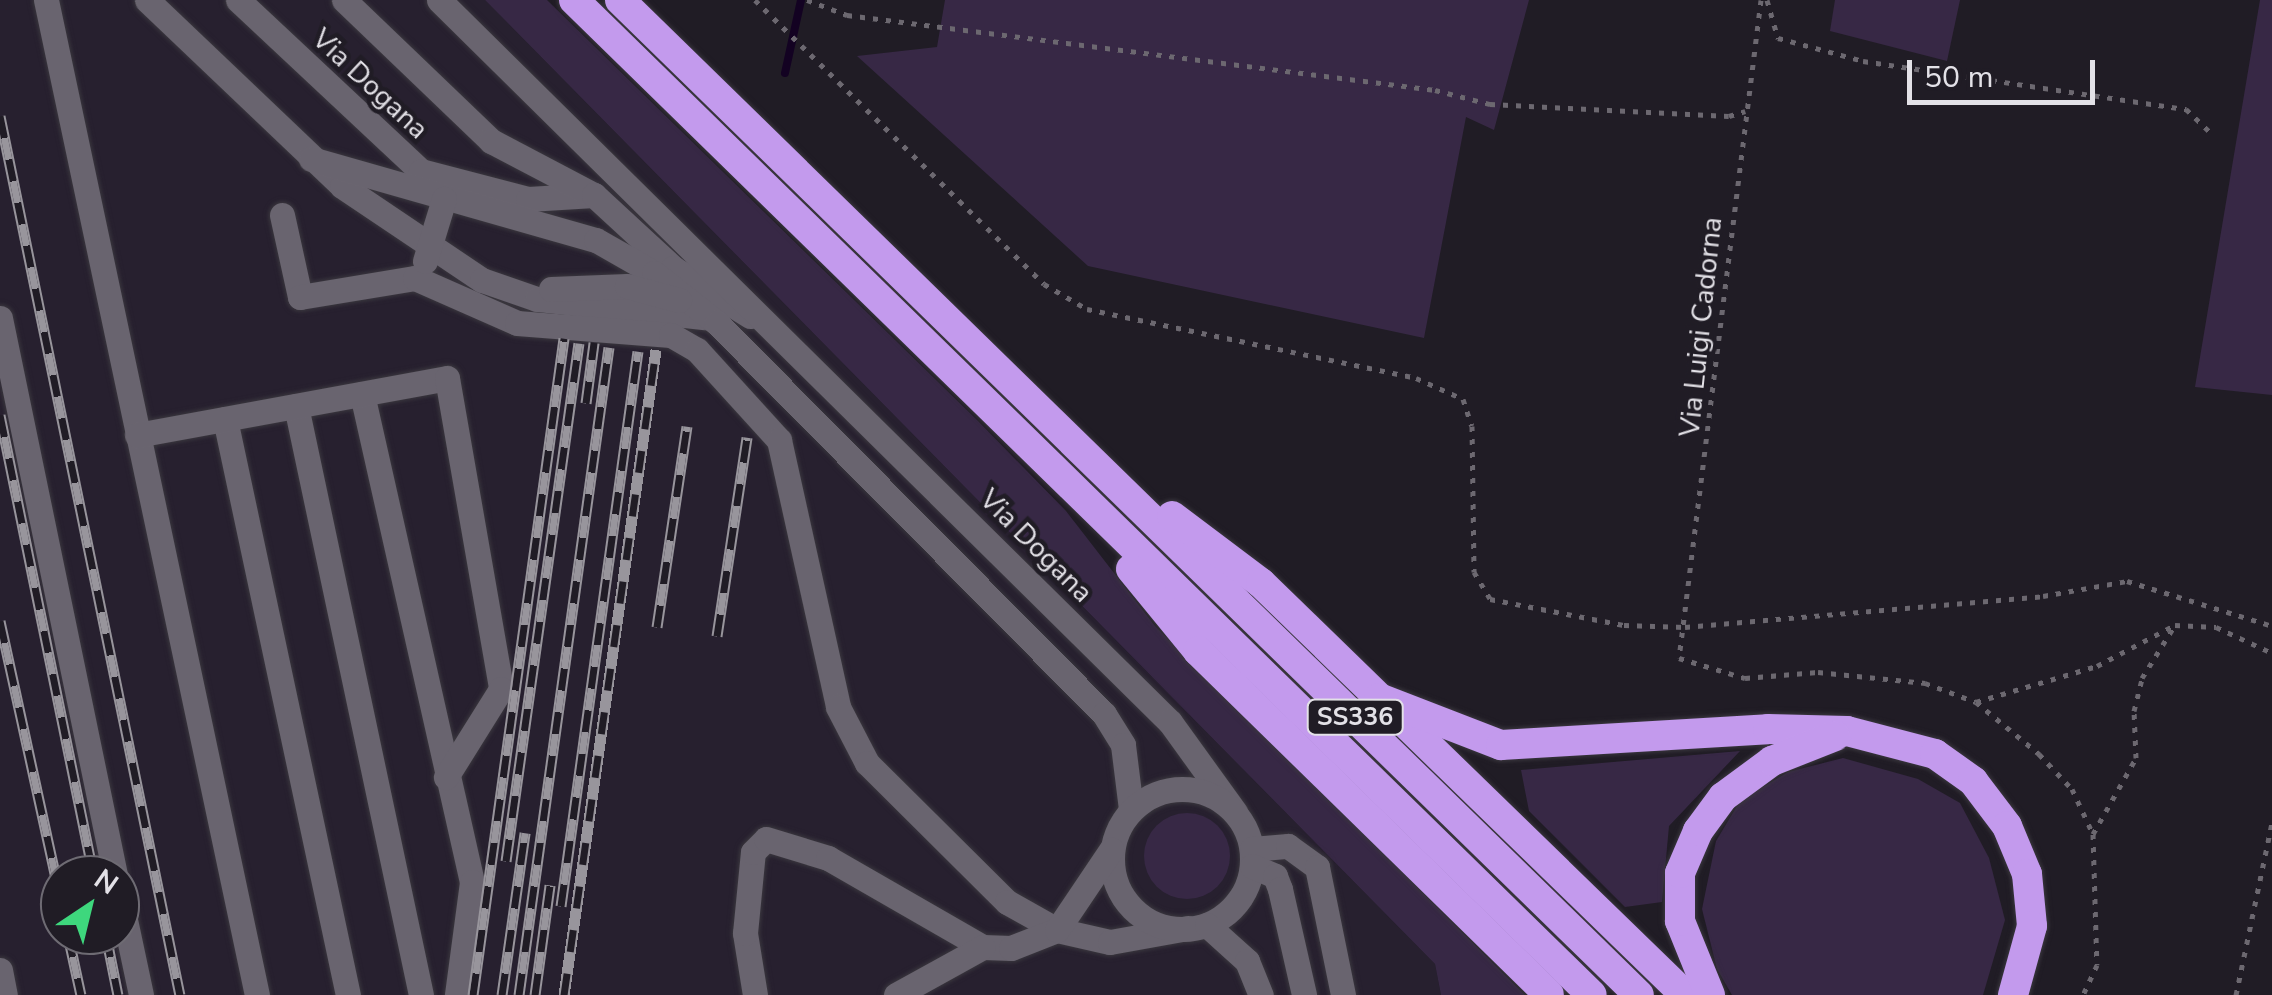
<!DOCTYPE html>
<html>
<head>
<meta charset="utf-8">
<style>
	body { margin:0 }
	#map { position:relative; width:2272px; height:995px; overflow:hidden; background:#201c25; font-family:"Nunito Sans",sans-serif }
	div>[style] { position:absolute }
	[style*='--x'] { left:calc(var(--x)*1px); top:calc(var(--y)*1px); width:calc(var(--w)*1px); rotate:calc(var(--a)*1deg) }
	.built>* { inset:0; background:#27202f }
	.green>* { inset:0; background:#372845 }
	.round { border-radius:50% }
	.stream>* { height:8px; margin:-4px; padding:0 4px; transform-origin:4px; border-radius:4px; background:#130222 }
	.path>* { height:5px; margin-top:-2.5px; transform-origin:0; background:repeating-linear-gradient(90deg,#6c6870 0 5px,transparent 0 13px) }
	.roads { filter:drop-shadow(0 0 2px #3a373e) drop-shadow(0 0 2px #3a373e) }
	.minor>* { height:25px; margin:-12.5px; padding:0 12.5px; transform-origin:12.5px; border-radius:12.5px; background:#69646f }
	.minor>.ring { margin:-12.5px; padding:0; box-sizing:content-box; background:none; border:25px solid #69646f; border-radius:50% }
	.highway>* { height:30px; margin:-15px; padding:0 15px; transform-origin:15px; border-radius:15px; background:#c39aed }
	.rail>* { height:11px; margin-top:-5.5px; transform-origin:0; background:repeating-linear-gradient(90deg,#201c25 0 22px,#98959c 0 44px); box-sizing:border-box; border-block:2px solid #98959c }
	span { translate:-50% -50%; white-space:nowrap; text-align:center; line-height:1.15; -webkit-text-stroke:9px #201c25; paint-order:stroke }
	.shield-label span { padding:2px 8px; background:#201c25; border:2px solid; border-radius:8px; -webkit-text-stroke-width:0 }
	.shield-label { font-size:25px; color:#e3e1e7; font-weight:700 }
	.street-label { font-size:28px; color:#e3e1e7 }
	.north { position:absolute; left:40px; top:855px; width:100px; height:100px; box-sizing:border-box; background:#201c25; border:2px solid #6e6b73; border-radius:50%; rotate:35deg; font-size:28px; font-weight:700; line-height:40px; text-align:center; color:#e3e1e7 }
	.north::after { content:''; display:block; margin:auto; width:35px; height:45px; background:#3ed77d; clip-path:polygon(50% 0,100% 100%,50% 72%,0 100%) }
	.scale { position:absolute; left:1907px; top:60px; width:188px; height:45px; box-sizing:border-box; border:5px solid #e3e1e7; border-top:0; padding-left:12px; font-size:30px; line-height:35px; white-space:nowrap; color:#e3e1e7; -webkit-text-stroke:8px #201c25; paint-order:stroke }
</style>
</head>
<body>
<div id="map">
	<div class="built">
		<div style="clip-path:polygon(evenodd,0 0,485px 0,1435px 964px,1441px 995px,0 995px,0 0,60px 875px,120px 875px,120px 935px,60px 935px,60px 875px)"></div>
	</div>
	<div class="green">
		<div style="clip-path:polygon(485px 0,547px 0,978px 421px,1066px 511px,1155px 626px,1525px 995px,1441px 995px,1435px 964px)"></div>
		<div style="clip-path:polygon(945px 0,1529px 0,1494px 130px,1466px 117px,1424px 338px,1088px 266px,857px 56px,937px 47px)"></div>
		<div style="clip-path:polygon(1835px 0,1960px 0,1947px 61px,1830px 31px)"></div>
		<div style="clip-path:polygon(2260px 0,2272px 0,2272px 395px,2195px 387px)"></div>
		<div style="clip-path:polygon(1740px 751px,1669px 826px,1662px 902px,1625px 907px,1529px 811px,1521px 770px)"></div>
		<div style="clip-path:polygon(1843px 758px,1918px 779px,1960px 803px,1989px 858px,2005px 920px,1983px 995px,1732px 995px,1717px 969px,1702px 909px,1716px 841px,1740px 801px,1788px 772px)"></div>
		<div class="round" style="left:1144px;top:813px;width:86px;height:86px"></div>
	</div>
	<div class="stream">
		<div style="--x:785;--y:73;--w:75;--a:-77.6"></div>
	</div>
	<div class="path">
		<div style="--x:755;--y:0;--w:405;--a:44.5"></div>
		<div style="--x:1044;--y:284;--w:50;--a:30.2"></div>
		<div style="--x:1087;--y:309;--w:336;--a:11.8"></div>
		<div style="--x:1416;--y:378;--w:51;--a:24.1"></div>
		<div style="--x:1463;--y:399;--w:28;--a:72"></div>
		<div style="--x:1472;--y:426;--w:146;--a:89.2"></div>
		<div style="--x:1474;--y:572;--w:31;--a:59"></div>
		<div style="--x:1490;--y:599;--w:136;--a:11"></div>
		<div style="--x:1624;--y:625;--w:61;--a:1.9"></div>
		<div style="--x:1685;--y:627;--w:359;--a:-4.9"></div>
		<div style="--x:2043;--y:596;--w:85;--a:-10.1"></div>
		<div style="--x:2127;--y:581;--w:152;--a:17.2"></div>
		<div style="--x:807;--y:0;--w:43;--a:20.6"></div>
		<div style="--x:847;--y:15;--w:593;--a:7.27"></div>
		<div style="--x:1435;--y:90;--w:57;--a:14.3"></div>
		<div style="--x:1490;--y:104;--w:239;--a:2.9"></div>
		<div style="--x:1729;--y:116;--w:17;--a:-17"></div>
		<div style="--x:1761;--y:0;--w:663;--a:97.1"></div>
		<div style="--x:1679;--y:658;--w:69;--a:16.9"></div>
		<div style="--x:1745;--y:678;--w:73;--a:-4.7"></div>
		<div style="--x:1818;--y:672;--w:108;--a:5.9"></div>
		<div style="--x:1925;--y:683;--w:54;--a:20.4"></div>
		<div style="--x:1976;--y:702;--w:82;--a:39.5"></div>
		<div style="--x:2039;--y:754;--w:48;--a:46.7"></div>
		<div style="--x:2072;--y:789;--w:50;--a:65"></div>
		<div style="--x:2093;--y:834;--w:131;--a:88.3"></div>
		<div style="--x:2097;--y:965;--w:33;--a:115"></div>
		<div style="--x:1767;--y:0;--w:40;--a:74"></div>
		<div style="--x:1778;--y:38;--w:88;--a:15.1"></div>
		<div style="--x:1863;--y:61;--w:327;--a:8.5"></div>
		<div style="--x:2186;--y:109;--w:35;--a:44"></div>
		<div style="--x:1976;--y:702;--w:126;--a:-16.6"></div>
		<div style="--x:2097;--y:666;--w:86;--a:-27.8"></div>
		<div style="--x:2093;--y:834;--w:87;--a:-60.5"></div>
		<div style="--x:2136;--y:758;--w:47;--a:-92.4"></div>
		<div style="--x:2134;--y:711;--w:34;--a:-76"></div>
		<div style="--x:2142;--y:678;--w:62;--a:-58.1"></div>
		<div style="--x:2175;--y:625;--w:41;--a:2.8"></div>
		<div style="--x:2216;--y:627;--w:62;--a:24.9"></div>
		<div style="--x:2236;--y:995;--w:177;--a:-78.2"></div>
	</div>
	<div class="roads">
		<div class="minor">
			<div style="--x:46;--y:0;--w:1017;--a:78.03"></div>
			<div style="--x:147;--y:0;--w:269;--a:43.6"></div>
			<div style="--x:342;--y:186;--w:169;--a:33.9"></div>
			<div style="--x:482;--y:280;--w:58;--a:19.1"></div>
			<div style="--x:537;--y:299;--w:168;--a:6.2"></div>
			<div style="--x:238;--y:0;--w:250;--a:43.1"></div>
			<div style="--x:421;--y:171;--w:111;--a:14.7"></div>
			<div style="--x:528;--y:199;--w:66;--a:-3.5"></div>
			<div style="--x:344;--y:0;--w:204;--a:43.8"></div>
			<div style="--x:491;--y:141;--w:116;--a:27.7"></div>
			<div style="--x:594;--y:195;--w:108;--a:42.7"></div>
			<div style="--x:673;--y:268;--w:91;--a:31.9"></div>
			<div style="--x:439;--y:0;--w:1027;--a:44.65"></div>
			<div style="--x:1170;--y:722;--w:111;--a:54.2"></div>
			<div style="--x:311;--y:159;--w:296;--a:15.9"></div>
			<div style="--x:596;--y:240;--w:67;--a:29.6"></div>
			<div style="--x:654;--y:273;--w:80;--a:38.4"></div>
			<div style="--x:717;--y:323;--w:550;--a:45.29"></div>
			<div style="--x:1104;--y:714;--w:36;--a:58"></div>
			<div style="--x:1123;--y:745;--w:64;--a:82.9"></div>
			<div style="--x:282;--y:215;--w:84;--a:77.6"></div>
			<div style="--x:300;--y:297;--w:117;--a:-9.4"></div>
			<div style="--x:415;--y:278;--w:111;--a:23.8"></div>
			<div style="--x:517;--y:323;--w:154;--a:4.5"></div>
			<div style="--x:671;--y:335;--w:30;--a:30"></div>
			<div style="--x:697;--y:350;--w:122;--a:47.7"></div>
			<div style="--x:779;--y:440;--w:273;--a:77.5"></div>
			<div style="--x:838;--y:707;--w:63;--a:62.6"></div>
			<div style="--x:867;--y:763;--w:197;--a:44.8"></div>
			<div style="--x:1007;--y:902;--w:57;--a:29.2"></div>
			<div style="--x:1057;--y:930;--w:54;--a:12.8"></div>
			<div style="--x:1110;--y:942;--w:79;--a:-10.2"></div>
			<div style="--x:425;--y:261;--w:65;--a:-73"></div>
			<div style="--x:551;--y:289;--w:76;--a:-2.3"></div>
			<div style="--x:627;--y:286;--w:54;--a:15.1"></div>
			<div style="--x:0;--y:318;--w:569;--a:78.33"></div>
			<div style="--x:362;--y:394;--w:500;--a:77.3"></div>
			<div style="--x:472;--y:882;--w:114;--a:97.6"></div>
			<div style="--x:296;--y:406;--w:602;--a:78.02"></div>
			<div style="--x:225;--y:419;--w:589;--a:77.95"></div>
			<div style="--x:137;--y:435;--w:315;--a:-10.4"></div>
			<div style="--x:447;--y:378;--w:316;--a:80.1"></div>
			<div style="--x:501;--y:689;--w:104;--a:122"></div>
			<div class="ring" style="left:1112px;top:789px;width:115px;height:115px"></div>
			<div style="--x:1252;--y:849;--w:36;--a:-5"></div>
			<div style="--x:1288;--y:846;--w:36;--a:36"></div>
			<div style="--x:1317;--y:867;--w:131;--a:78.5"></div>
			<div style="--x:1252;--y:866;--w:25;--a:23"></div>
			<div style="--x:1275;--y:876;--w:14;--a:69"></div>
			<div style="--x:1280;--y:889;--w:109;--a:77.2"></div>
			<div style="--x:120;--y:896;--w:101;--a:78"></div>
			<div style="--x:1207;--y:925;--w:54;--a:42"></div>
			<div style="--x:1247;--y:961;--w:37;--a:68"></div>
			<div style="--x:0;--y:970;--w:25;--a:79"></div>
			<div style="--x:755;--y:995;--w:63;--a:-99.2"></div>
			<div style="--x:745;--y:933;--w:81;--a:-84.4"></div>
			<div style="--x:753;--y:852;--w:18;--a:-45"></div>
			<div style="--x:766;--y:839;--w:65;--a:17"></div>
			<div style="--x:828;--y:858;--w:179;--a:29.9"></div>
			<div style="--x:983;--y:947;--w:28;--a:2"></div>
			<div style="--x:1011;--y:948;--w:49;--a:-21.4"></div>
			<div style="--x:1057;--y:930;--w:97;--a:-56"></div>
			<div style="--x:896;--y:995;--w:99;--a:-28.9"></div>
		</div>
		<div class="highway">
			<div style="--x:574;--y:0;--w:1423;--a:44.35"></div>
			<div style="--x:620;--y:0;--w:1424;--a:44.32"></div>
			<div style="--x:1172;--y:516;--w:111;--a:37"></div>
			<div style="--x:1261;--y:583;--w:591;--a:44.18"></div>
			<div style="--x:1131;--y:569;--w:106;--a:50.7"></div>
			<div style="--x:1198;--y:651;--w:491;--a:44.4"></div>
			<div style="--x:1379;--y:698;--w:131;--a:21.1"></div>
			<div style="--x:1501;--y:745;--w:267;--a:-3.4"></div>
			<div style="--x:1768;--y:729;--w:79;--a:1.5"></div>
			<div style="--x:1847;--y:731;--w:91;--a:14.6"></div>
			<div style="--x:1935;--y:754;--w:47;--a:35.4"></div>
			<div style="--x:1973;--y:781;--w:56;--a:52.9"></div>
			<div style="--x:2007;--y:826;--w:52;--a:67.4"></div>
			<div style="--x:2027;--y:874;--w:52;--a:84.5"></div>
			<div style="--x:2032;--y:926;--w:72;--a:105.4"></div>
			<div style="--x:1710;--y:995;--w:80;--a:-112.1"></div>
			<div style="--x:1680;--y:921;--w:48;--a:-90"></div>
			<div style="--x:1680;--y:873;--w:46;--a:-66.8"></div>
			<div style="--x:1698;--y:831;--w:42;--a:-53.7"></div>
			<div style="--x:1723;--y:797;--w:61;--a:-36.3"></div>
			<div style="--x:1772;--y:761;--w:68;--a:-21.6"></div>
		</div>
	</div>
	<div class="rail">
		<div style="--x:0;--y:116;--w:897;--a:78.43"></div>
		<div style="--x:586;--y:403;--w:61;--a:-82.4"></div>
		<div style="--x:0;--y:415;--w:470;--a:78.5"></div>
		<div style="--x:0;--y:621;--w:282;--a:77.7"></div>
		<div style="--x:657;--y:627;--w:203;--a:-81.5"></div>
		<div style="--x:717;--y:636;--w:201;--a:-81.4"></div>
		<div style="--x:506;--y:861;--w:523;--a:-81.98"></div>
		<div style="--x:561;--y:906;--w:560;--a:-82.1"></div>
		<div style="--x:68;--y:935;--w:61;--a:77.8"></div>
		<div style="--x:106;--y:935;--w:61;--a:78.7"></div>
		<div style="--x:473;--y:995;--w:663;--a:-82.11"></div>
		<div style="--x:502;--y:995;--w:164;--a:-81.9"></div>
		<div style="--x:519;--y:995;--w:654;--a:-82.09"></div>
		<div style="--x:535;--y:995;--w:111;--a:-82.2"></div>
		<div style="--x:564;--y:995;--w:652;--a:-81.88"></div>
	</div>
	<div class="shield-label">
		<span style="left:1355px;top:717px">SS336</span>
	</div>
	<div class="street-label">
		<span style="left:370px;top:84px;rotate:43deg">Via Dogana</span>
		<span style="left:1701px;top:327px;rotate:-84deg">Via Luigi Cadorna</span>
		<span style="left:1036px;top:546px;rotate:45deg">Via Dogana</span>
	</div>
	<div class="north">N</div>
	<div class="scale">50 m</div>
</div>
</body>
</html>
